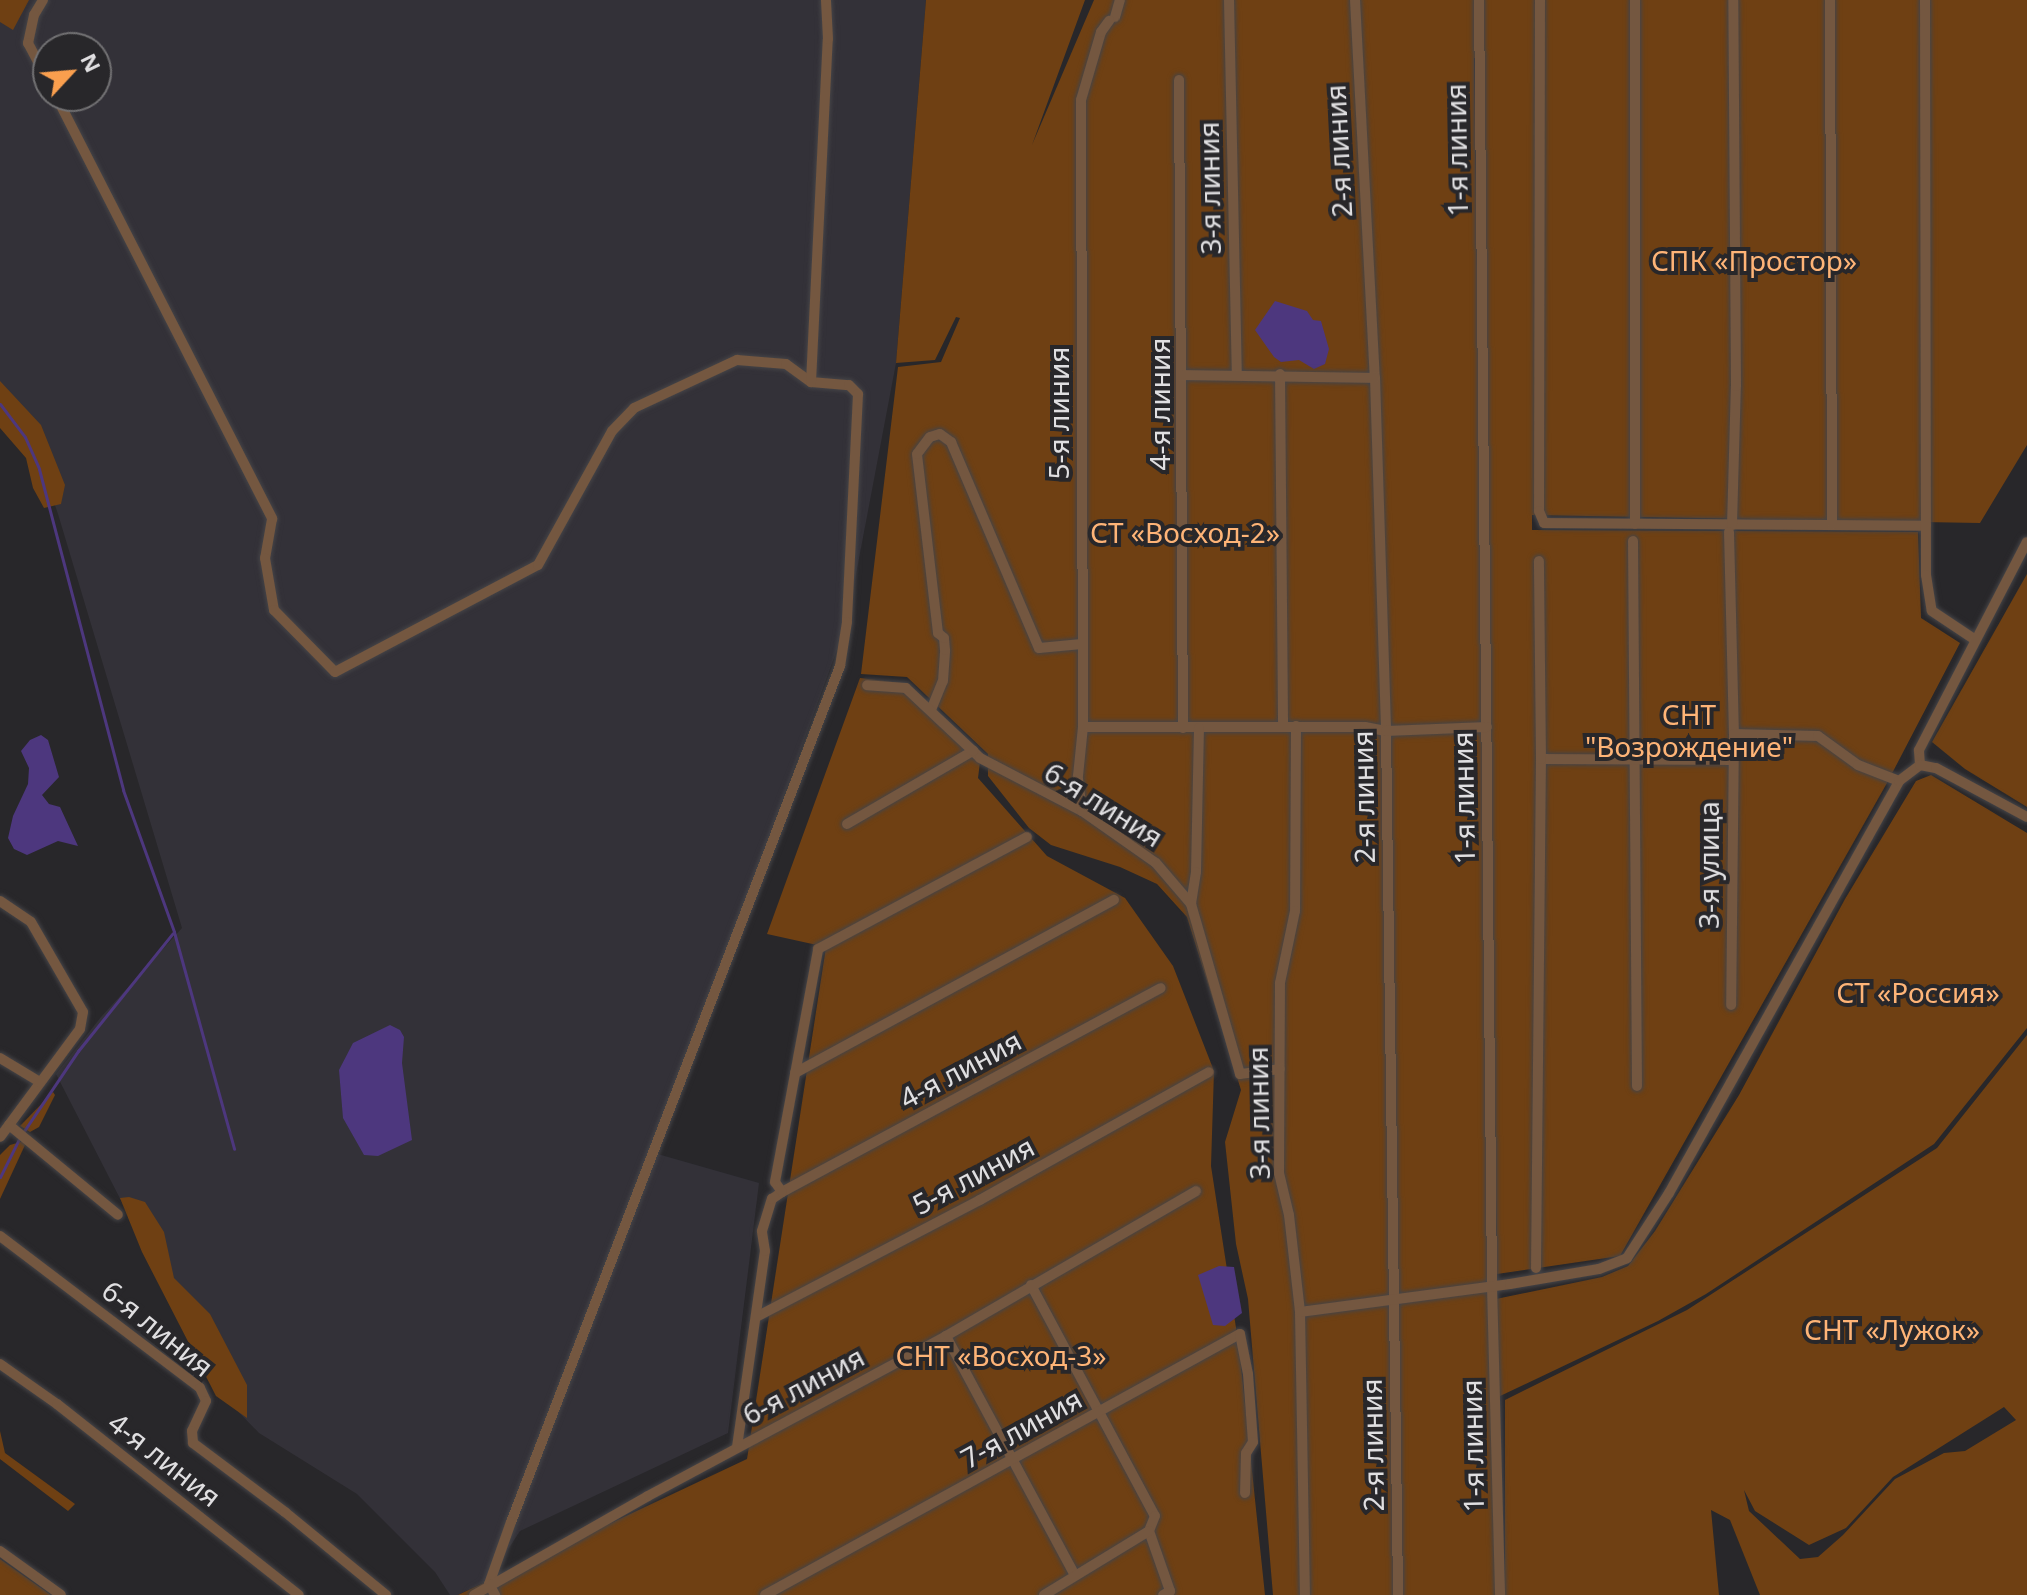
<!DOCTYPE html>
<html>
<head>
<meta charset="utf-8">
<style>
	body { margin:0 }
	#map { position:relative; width:2027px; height:1595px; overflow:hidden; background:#28272a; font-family:"Noto Sans",sans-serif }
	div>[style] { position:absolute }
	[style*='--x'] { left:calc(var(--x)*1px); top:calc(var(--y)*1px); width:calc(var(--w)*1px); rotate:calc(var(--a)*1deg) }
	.built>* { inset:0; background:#333138 }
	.green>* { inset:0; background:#6f4013 }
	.water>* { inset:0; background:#4d377e }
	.stream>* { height:3px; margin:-1.5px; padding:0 1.5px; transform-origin:1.5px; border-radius:1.5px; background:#4d377e }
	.roads { filter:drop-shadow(0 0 2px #454447) drop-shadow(0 0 2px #454447) }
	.street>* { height:10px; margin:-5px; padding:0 5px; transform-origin:5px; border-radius:5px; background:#745740 }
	span { translate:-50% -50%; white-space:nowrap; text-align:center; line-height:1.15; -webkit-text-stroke:8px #28272a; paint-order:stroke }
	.street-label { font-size:28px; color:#e0dfe1 }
	.park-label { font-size:28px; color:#feb477 }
	.north { position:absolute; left:32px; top:32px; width:80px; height:80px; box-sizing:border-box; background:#28272a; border:2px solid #727173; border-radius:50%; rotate:64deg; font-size:22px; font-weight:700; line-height:32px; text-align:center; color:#e0dfe1 }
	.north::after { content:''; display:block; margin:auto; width:28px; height:36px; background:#fa9f4e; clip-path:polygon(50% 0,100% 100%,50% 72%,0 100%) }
</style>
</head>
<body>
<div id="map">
	<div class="built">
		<div style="clip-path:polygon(evenodd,0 0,926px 0,896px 363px,847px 622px,654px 1153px,759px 1183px,728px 1433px,520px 1531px,488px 1580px,458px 1595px,450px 1595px,435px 1572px,357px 1494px,259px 1433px,220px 1393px,56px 1074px,101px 1017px,182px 928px,58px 514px,28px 427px,0 392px,0 0,48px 48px,96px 48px,96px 96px,48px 96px,48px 48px)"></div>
	</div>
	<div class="green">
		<div style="clip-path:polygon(0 0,29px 0,13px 30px,0 22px)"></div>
		<div style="clip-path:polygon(926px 0,1085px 0,1032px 145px,1094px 0,2027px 0,2027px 445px,1980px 523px,1532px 515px,1532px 530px,1918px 532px,1921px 618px,1960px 643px,1887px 783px,1620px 1256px,1497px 1274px,1481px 58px,1474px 58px,1496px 1595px,1273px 1595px,1248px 1299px,1236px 1244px,1225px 1142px,1241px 1090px,1187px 917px,1157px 884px,1120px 867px,1051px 845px,1029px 828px,988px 776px,988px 754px,907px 677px,861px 674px,898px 367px,941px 362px,960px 318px,956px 317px,935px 360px,896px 363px)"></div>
		<div style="clip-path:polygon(0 381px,41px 425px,65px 485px,61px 504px,44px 508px,33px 488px,26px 458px,0 428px)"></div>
		<div style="clip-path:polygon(2027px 574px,2027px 807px,1965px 769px,1932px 742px)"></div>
		<div style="clip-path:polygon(860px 678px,909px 684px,981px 754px,978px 778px,1047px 856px,1125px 898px,1173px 966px,1214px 1071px,1211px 1166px,1239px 1347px,1265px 1595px,458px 1595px,747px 1459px,826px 947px,767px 934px)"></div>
		<div style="clip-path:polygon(1931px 775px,2027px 833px,2027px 1028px,1934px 1144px,1706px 1294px,1658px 1321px,1498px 1397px,1496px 1299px,1602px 1277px,1628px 1266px,1655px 1231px,1739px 1095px,1845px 899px,1916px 781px)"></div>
		<div style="clip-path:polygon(evenodd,2027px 1035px,2027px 1595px,1760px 1595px,1730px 1520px,1711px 1510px,1719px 1595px,1505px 1595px,1505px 1400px,1687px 1310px,1937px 1148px,2027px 1035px,2004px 1407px,2016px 1420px,1965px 1451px,1944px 1453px,1895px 1479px,1843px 1535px,1818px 1557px,1800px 1559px,1749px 1511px,1744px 1490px,1755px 1511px,1809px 1545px,1846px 1528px,1893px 1477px,2004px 1407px)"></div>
		<div style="clip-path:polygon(53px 1092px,55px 1095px,39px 1127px,30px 1132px,20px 1126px)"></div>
		<div style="clip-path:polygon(24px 1141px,25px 1145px,0 1199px,0 1155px,10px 1145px)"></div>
		<div style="clip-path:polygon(129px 1197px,145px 1202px,164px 1232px,174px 1278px,210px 1314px,247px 1385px,247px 1418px,216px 1396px,142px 1252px,120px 1198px)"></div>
		<div style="clip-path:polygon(0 1431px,5px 1453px,75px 1504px,68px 1511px,0 1459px)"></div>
		<div style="clip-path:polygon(0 1559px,51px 1595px,0 1595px)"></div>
	</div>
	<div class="water">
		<div style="clip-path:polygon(1275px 301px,1307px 311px,1313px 320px,1321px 321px,1329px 349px,1325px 364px,1314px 369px,1299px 360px,1281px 362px,1274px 357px,1255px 330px)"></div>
		<div style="clip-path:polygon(41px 735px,48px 740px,59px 777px,42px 795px,49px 804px,60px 807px,78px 846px,58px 841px,27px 855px,14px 849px,8px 838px,13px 816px,28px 784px,29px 768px,21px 751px,30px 740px)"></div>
		<div style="clip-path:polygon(390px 1025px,400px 1030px,404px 1037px,402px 1063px,412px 1140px,378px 1156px,364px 1155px,343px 1118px,339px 1070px,353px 1043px)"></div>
		<div style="clip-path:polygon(1219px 1266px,1234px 1267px,1242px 1313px,1225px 1326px,1213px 1325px,1198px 1275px)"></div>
	</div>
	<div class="stream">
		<div style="--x:0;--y:404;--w:41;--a:52.9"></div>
		<div style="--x:25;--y:437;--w:35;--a:66"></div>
		<div style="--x:39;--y:469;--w:332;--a:75.3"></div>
		<div style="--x:123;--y:790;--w:151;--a:70.2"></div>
		<div style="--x:174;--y:932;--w:225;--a:74.5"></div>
		<div style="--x:24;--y:1131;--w:97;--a:-56"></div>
		<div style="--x:78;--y:1051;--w:151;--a:-51.2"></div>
		<div style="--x:0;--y:1177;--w:42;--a:-63.4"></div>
	</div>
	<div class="roads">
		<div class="street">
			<div style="--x:43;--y:0;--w:17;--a:121"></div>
			<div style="--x:34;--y:15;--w:29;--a:102"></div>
			<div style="--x:28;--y:43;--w:43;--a:62.2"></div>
			<div style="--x:1229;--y:0;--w:374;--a:88.8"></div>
			<div style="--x:1355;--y:0;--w:379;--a:87"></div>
			<div style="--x:1375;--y:378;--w:353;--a:88.2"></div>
			<div style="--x:1386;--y:731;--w:864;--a:89.2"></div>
			<div style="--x:1479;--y:0;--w:1286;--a:89.42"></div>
			<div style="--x:1492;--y:1286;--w:309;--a:88.5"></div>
			<div style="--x:1540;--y:0;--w:511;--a:90.11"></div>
			<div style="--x:1539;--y:511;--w:13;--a:67"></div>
			<div style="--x:1544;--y:523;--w:382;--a:0.4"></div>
			<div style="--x:1635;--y:0;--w:524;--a:90"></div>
			<div style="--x:1830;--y:0;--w:525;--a:89.78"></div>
			<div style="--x:1925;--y:0;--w:575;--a:89.9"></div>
			<div style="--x:1926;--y:575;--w:36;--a:81"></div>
			<div style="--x:1932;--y:611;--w:50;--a:33.7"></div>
			<div style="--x:1115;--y:17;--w:18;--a:-74"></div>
			<div style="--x:1179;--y:80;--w:648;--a:89.65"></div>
			<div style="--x:56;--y:96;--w:475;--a:62.9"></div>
			<div style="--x:272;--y:519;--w:40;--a:100"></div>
			<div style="--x:265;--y:558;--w:53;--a:80.2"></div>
			<div style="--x:274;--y:610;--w:87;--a:45.5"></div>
			<div style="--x:335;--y:672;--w:229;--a:-27.8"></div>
			<div style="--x:538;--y:565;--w:153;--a:-61.1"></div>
			<div style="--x:612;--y:431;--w:32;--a:-46"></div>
			<div style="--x:634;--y:408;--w:114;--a:-25"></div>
			<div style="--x:737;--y:360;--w:49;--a:4.7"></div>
			<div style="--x:786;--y:364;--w:31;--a:36"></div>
			<div style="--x:811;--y:382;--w:38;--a:5"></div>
			<div style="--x:849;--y:385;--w:13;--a:45"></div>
			<div style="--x:858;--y:394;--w:228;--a:92.8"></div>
			<div style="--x:847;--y:622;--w:45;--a:99"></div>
			<div style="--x:840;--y:666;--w:917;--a:111.02"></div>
			<div style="--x:511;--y:1522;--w:66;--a:109.5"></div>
			<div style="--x:489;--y:1584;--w:13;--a:61"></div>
			<div style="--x:1280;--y:374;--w:353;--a:89.5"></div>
			<div style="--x:1183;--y:375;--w:192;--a:0.9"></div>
			<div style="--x:811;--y:382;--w:343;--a:-87.2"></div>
			<div style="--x:828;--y:39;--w:39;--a:-93"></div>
			<div style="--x:1732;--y:525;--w:139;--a:-88.4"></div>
			<div style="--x:1736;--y:386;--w:386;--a:-90.4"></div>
			<div style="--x:1729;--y:532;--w:202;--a:88.6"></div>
			<div style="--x:1734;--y:734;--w:271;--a:90.6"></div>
			<div style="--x:1633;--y:541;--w:545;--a:89.58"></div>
			<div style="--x:931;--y:710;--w:31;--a:-68"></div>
			<div style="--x:943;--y:681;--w:31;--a:-86"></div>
			<div style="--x:945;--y:650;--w:12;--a:-95"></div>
			<div style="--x:944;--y:638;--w:8;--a:-140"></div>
			<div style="--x:938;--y:633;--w:180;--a:-96.7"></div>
			<div style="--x:917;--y:454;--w:21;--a:-53"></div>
			<div style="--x:930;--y:437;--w:10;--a:-17"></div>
			<div style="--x:940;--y:434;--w:14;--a:36"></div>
			<div style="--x:951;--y:442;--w:224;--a:66.9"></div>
			<div style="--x:1039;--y:648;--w:43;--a:-5.3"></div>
			<div style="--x:1296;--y:726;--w:185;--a:90.3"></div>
			<div style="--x:1295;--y:911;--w:74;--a:101.8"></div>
			<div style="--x:1280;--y:983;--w:190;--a:90.3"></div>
			<div style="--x:1279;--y:1173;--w:43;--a:76.6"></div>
			<div style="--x:1289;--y:1215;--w:98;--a:83.5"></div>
			<div style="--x:1300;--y:1312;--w:283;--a:89"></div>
			<div style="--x:1083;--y:727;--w:282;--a:0"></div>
			<div style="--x:1365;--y:727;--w:21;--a:11"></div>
			<div style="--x:1386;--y:731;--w:101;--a:-2.3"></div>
			<div style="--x:1199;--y:728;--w:144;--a:91.2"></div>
			<div style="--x:1196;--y:872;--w:32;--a:99"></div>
			<div style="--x:1191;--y:904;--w:177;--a:73.9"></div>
			<div style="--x:1240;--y:1074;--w:40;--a:-7.1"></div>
			<div style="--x:1734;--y:734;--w:84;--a:1.4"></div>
			<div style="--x:1818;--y:736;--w:49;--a:35.9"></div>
			<div style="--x:1858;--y:765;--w:44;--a:21.3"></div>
			<div style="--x:973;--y:751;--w:10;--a:45"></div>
			<div style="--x:980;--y:758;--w:115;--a:27.5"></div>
			<div style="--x:1082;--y:811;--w:90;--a:35.1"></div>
			<div style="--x:1156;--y:863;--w:54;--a:49.5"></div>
			<div style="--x:1541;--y:759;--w:192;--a:0.3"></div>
			<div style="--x:1920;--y:765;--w:15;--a:-94"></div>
			<div style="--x:1919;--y:750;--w:234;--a:-62.6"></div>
			<div style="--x:1082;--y:811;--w:35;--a:-97"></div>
			<div style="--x:1078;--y:776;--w:49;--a:-84.2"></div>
			<div style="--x:1083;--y:727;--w:627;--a:-90.18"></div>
			<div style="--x:1081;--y:100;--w:71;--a:-73.6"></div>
			<div style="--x:1101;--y:32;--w:14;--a:-54"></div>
			<div style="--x:847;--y:824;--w:146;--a:-30.1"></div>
			<div style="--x:973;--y:751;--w:92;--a:-136.8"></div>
			<div style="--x:906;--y:688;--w:39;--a:-176"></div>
			<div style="--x:0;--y:901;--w:37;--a:34"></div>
			<div style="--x:31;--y:922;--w:104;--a:60"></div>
			<div style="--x:83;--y:1012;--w:17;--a:100"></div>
			<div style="--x:80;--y:1029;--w:134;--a:126.5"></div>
			<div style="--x:0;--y:1058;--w:47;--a:31"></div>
			<div style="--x:795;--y:1073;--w:363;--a:-28.5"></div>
			<div style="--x:9;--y:1125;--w:141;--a:39.5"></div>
			<div style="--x:782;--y:1192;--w:430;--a:-28.3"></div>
			<div style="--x:0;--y:1236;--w:251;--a:37.2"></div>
			<div style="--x:200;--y:1388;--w:14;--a:65"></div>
			<div style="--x:206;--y:1401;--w:33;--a:115"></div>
			<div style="--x:192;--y:1431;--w:12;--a:85"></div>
			<div style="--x:193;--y:1443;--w:115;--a:36.9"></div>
			<div style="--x:285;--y:1512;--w:131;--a:39.4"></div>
			<div style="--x:1536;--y:1268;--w:509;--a:-89.44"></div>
			<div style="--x:1541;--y:759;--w:198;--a:-90.6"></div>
			<div style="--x:1031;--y:1285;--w:262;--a:61.8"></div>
			<div style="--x:1155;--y:1516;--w:16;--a:112"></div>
			<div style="--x:1149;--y:1531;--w:64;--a:70.7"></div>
			<div style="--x:1170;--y:1591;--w:8;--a:150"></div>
			<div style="--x:1300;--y:1312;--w:212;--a:-7.6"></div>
			<div style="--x:1510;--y:1284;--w:90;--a:-9.6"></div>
			<div style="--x:1599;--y:1269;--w:30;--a:-21"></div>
			<div style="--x:1627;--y:1258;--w:77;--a:-57.1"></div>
			<div style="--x:1669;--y:1193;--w:472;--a:-60.8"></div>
			<div style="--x:1899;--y:781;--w:26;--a:-37"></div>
			<div style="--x:1920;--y:765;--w:16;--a:11"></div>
			<div style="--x:1936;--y:768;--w:103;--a:28.3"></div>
			<div style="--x:758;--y:1316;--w:250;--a:-27.6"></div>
			<div style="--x:980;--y:1200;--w:262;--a:-29.2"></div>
			<div style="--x:946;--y:1336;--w:272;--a:61.7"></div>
			<div style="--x:0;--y:1364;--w:70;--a:35.1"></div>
			<div style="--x:57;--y:1404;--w:308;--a:38.3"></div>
			<div style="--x:737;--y:1447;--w:198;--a:-81.9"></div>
			<div style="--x:765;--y:1251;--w:20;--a:-99"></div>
			<div style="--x:762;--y:1231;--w:34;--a:-73"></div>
			<div style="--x:772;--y:1199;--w:12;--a:-35"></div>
			<div style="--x:782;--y:1192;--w:12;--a:-125"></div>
			<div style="--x:775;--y:1182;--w:237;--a:-79.5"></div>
			<div style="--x:818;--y:949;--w:237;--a:-28.2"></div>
			<div style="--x:0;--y:1551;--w:75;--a:35.8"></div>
			<div style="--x:474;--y:1595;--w:200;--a:-29.6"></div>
			<div style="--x:648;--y:1496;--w:338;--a:-28.2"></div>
			<div style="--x:946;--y:1336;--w:289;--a:-30.1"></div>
			<div style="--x:765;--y:1595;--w:542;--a:-28.79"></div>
			<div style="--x:1240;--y:1334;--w:41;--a:78.7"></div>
			<div style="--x:1248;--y:1374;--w:68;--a:85.8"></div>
			<div style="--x:1253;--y:1442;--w:13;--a:122"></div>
			<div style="--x:1246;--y:1453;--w:40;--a:91.4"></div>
			<div style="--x:1044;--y:1595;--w:123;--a:-31.4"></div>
		</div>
	</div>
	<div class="street-label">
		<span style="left:1456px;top:150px;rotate:-91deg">1-я линия</span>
		<span style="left:1338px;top:151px;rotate:-93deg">2-я линия</span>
		<span style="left:1209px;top:188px;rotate:-91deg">3-я линия</span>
		<span style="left:1159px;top:404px;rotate:-90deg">4-я линия</span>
		<span style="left:1058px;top:413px;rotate:-90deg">5-я линия</span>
		<span style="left:1363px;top:797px;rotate:-91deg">2-я линия</span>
		<span style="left:1463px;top:798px;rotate:-91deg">1-я линия</span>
		<span style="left:1104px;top:804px;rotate:32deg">6-я линия</span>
		<span style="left:1708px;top:865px;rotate:-90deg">3-я улица</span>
		<span style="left:960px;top:1069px;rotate:-28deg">4-я линия</span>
		<span style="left:1258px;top:1113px;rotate:-91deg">3-я линия</span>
		<span style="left:973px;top:1175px;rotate:-28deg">5-я линия</span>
		<span style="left:158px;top:1328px;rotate:39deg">6-я линия</span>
		<span style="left:803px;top:1385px;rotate:-28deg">6-я линия</span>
		<span style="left:1021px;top:1428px;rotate:-29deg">7-я линия</span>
		<span style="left:1372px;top:1445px;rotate:-91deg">2-я линия</span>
		<span style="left:1472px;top:1446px;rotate:-91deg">1-я линия</span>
		<span style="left:165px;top:1459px;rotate:38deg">4-я линия</span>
	</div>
	<div class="park-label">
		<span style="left:1754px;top:260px">СПК «Простор»</span>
		<span style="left:1185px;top:532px">СТ «Восход-2»</span>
		<span style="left:1689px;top:730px">СНТ<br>"Возрождение"</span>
		<span style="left:1918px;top:992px">СТ «Россия»</span>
		<span style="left:1892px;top:1329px">СНТ «Лужок»</span>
		<span style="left:1001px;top:1355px">СНТ «Восход-3»</span>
	</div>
	<div class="north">N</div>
</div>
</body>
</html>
